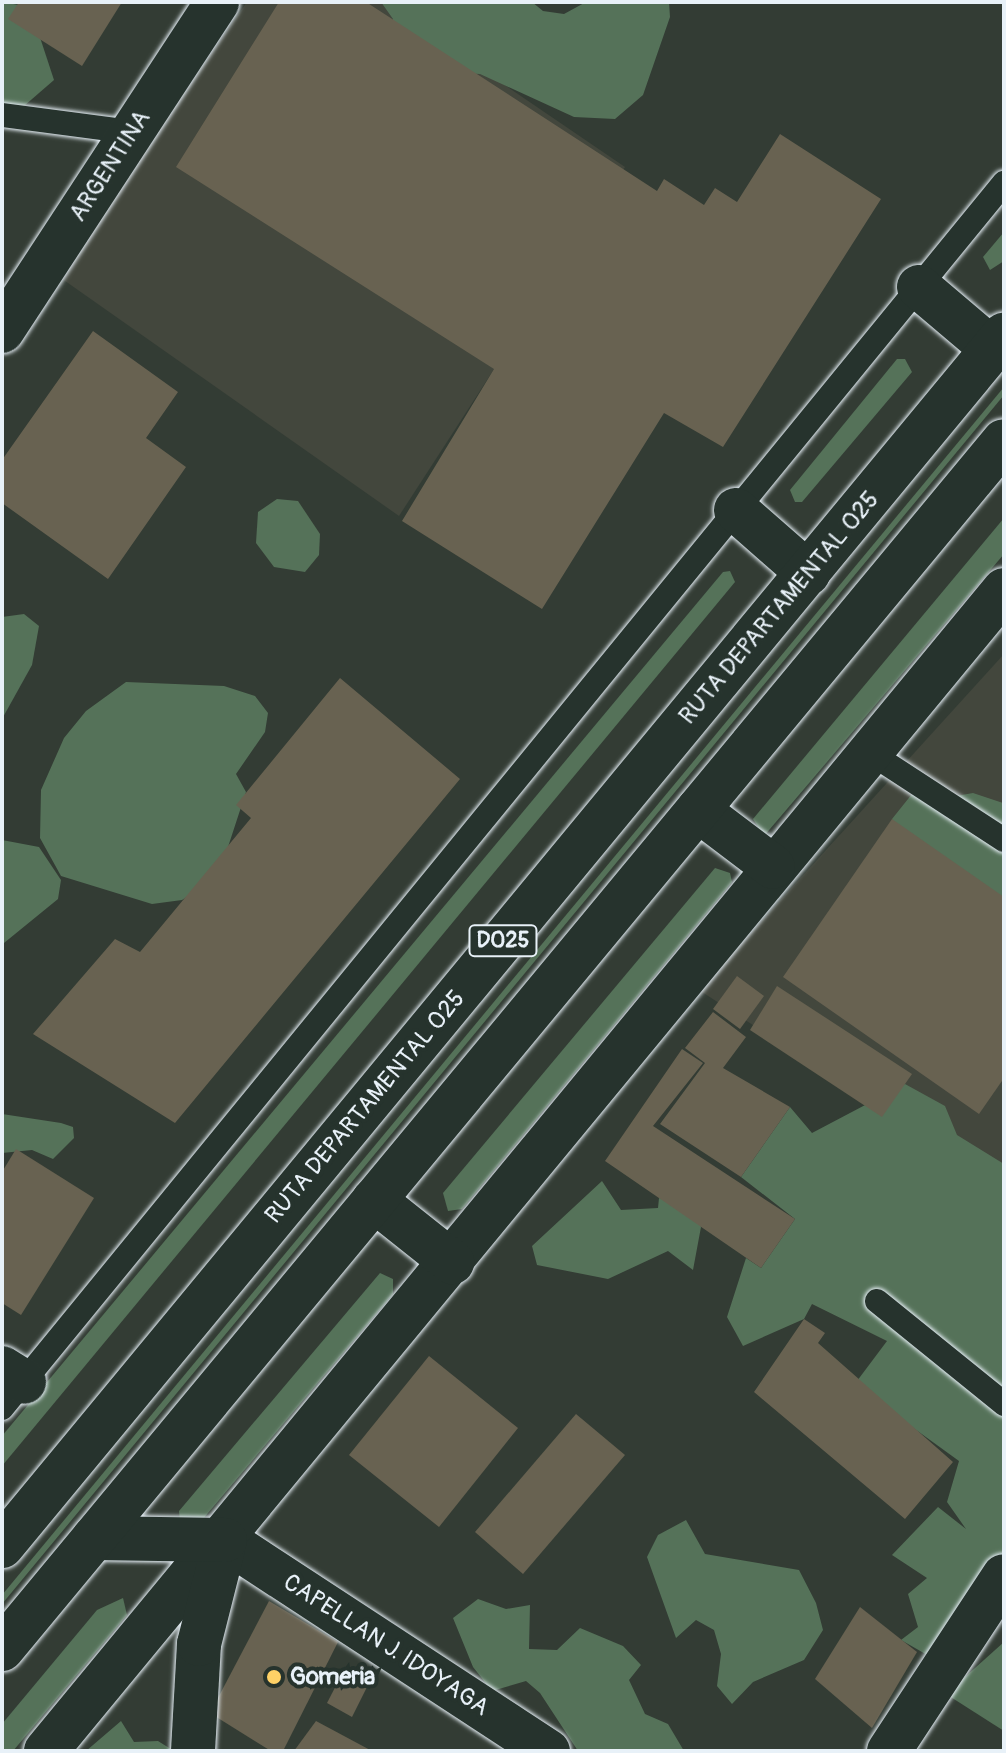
<!DOCTYPE html>
<html>
<head>
<meta charset="utf-8">
<style>
	body { margin:0 }
	#map { position:relative; width:1006px; height:1753px; overflow:hidden; background:#333c34; font-family:Pangolin,sans-serif }
	div>[style] { position:absolute }
	[style*='--x'] { left:calc(var(--x)*1px); top:calc(var(--y)*1px); width:calc(var(--w)*1px); rotate:calc(var(--a)*1deg) }
	.built>* { inset:0; background:#43473d }
	.green>* { inset:0; background:#557259 }
	.building>* { inset:0; background:#686251 }
	.roads { filter:drop-shadow(0 0 2px #e8f1f8) drop-shadow(0 0 2px #e8f1f8) }
	.service>* { height:24px; margin:-12px; padding:0 12px; transform-origin:12px; border-radius:12px; background:#26332d }
	.minor>* { height:44px; margin:-22px; padding:0 22px; transform-origin:22px; border-radius:22px; background:#26332d }
	.trunk>* { height:44px; margin:-22px; padding:0 22px; transform-origin:22px; border-radius:22px; background:#26332d }
	.dots>* { width:22px; height:22px; translate:-50% -50%; box-sizing:border-box; border:4px solid #26332d; border-radius:50% }
	span { translate:-50% -50%; white-space:nowrap; text-align:center; line-height:1.15; -webkit-text-stroke:8px #26332d; paint-order:stroke }
	.shield-label span { padding:2px 6px; background:#26332d; border:2px solid; border-radius:6px; -webkit-text-stroke-width:0 }
	.shield-label { font-size:22px; color:#e8f1f8; font-weight:700 }
	.street-label { font-size:24px; color:#e8f1f8 }
	.poi-label { font-size:24px; color:#e8f1f8; font-weight:700 }
	.left { translate:0 -50%; text-align:left }
	.frame { position:absolute; inset:0; border:4px solid #e8f1f8; pointer-events:none }
</style>
</head>
<body>
<div id="map">
	<div class="built">
		<div style="clip-path:polygon(247px 2px,383px 2px,625px 167px,399px 516px,58px 276px)"></div>
		<div style="clip-path:polygon(1004px 654px,1004px 1188px,699px 990px)"></div>
	</div>
	<div class="green">
		<div style="clip-path:polygon(2px 2px,30px 7px,54px 80px,24px 106px,2px 113px)"></div>
		<div style="clip-path:polygon(381px 2px,532px 2px,543px 11px,564px 14px,586px 2px,669px 2px,670px 17px,643px 95px,615px 119px,574px 117px,480px 74px,440px 72px,393px 40px,393px 19px)"></div>
		<div style="clip-path:polygon(1004px 232px,1004px 261px,990px 270px,983px 257px)"></div>
		<div style="clip-path:polygon(897px 359px,905px 359px,912px 372px,802px 502px,795px 502px,790px 490px)"></div>
		<div style="clip-path:polygon(1004px 387px,1004px 395px,2px 1604px,2px 1595px)"></div>
		<div style="clip-path:polygon(277px 499px,298px 501px,320px 534px,319px 555px,305px 572px,274px 567px,256px 543px,258px 512px)"></div>
		<div style="clip-path:polygon(1004px 518px,1004px 554px,764px 836px,753px 819px)"></div>
		<div style="clip-path:polygon(730px 571px,735px 582px,2px 1466px,2px 1436px,723px 572px)"></div>
		<div style="clip-path:polygon(24px 614px,39px 626px,32px 665px,2px 719px,2px 617px)"></div>
		<div style="clip-path:polygon(126px 682px,224px 686px,255px 696px,268px 713px,265px 732px,236px 774px,246px 792px,228px 847px,207px 884px,182px 900px,152px 904px,61px 876px,40px 838px,41px 790px,64px 738px,86px 711px)"></div>
		<div style="clip-path:polygon(973px 793px,1003px 803px,1004px 925px,908px 843px,892px 819px,912px 794px,939px 799px)"></div>
		<div style="clip-path:polygon(2px 840px,39px 847px,61px 880px,58px 899px,4px 943px,2px 965px)"></div>
		<div style="clip-path:polygon(715px 868px,730px 873px,732px 882px,462px 1209px,448px 1211px,443px 1193px)"></div>
		<div style="clip-path:polygon(905px 1084px,945px 1106px,957px 1135px,1004px 1164px,1004px 1583px,929px 1656px,901px 1640px,918px 1627px,908px 1594px,927px 1578px,892px 1555px,938px 1507px,966px 1529px,947px 1502px,959px 1461px,854px 1385px,887px 1341px,812px 1304px,804px 1319px,743px 1346px,727px 1317px,746px 1258px,761px 1268px,795px 1219px,741px 1177px,790px 1107px,812px 1133px)"></div>
		<div style="clip-path:polygon(2px 1114px,61px 1123px,73px 1127px,74px 1138px,53px 1159px,32px 1150px,2px 1153px)"></div>
		<div style="clip-path:polygon(602px 1181px,621px 1210px,658px 1208px,659px 1198px,693px 1204px,701px 1227px,693px 1270px,668px 1251px,608px 1279px,537px 1265px,532px 1246px)"></div>
		<div style="clip-path:polygon(380px 1273px,393px 1279px,393px 1294px,197px 1526px,180px 1521px,179px 1511px)"></div>
		<div style="clip-path:polygon(686px 1520px,705px 1554px,799px 1570px,816px 1603px,823px 1630px,804px 1660px,753px 1682px,732px 1704px,717px 1686px,721px 1654px,714px 1630px,696px 1620px,676px 1638px,647px 1557px,658px 1535px)"></div>
		<div style="clip-path:polygon(123px 1598px,127px 1615px,13px 1751px,2px 1751px,2px 1724px,97px 1610px)"></div>
		<div style="clip-path:polygon(478px 1599px,506px 1609px,530px 1605px,529px 1649px,557px 1650px,580px 1628px,623px 1646px,641px 1665px,629px 1680px,645px 1714px,668px 1724px,684px 1751px,578px 1751px,540px 1693px,526px 1681px,492px 1691px,473px 1667px,453px 1618px)"></div>
		<div style="clip-path:polygon(1004px 1642px,1004px 1731px,946px 1694px)"></div>
		<div style="clip-path:polygon(121px 1721px,134px 1742px,158px 1741px,174px 1751px,86px 1751px)"></div>
	</div>
	<div class="building">
		<div style="clip-path:polygon(19px 2px,122px 2px,82px 66px,8px 19px)"></div>
		<div style="clip-path:polygon(279px 2px,366px 2px,657px 191px,664px 179px,704px 205px,715px 188px,737px 202px,780px 134px,881px 199px,723px 447px,664px 413px,542px 609px,402px 521px,494px 369px,176px 167px)"></div>
		<div style="clip-path:polygon(93px 331px,178px 392px,146px 438px,186px 467px,108px 579px,2px 503px,2px 460px)"></div>
		<div style="clip-path:polygon(340px 678px,460px 779px,175px 1123px,33px 1034px,115px 939px,140px 952px,251px 818px,236px 805px)"></div>
		<div style="clip-path:polygon(892px 819px,1004px 897px,1004px 1078px,979px 1114px,783px 977px)"></div>
		<div style="clip-path:polygon(737px 976px,764px 996px,740px 1029px,713px 1009px)"></div>
		<div style="clip-path:polygon(777px 986px,912px 1074px,882px 1117px,750px 1030px)"></div>
		<div style="clip-path:polygon(713px 1012px,746px 1037px,723px 1068px,790px 1107px,741px 1177px,660px 1124px,705px 1063px,685px 1048px)"></div>
		<div style="clip-path:polygon(682px 1049px,703px 1063px,653px 1126px,795px 1219px,761px 1268px,605px 1161px)"></div>
		<div style="clip-path:polygon(16px 1149px,94px 1198px,21px 1315px,2px 1303px,2px 1172px)"></div>
		<div style="clip-path:polygon(804px 1319px,825px 1333px,818px 1343px,953px 1462px,905px 1519px,754px 1392px)"></div>
		<div style="clip-path:polygon(429px 1356px,518px 1428px,439px 1527px,349px 1455px)"></div>
		<div style="clip-path:polygon(576px 1414px,625px 1455px,523px 1574px,475px 1532px)"></div>
		<div style="clip-path:polygon(269px 1601px,338px 1642px,283px 1751px,271px 1751px,210px 1713px)"></div>
		<div style="clip-path:polygon(860px 1607px,917px 1652px,872px 1728px,815px 1679px)"></div>
		<div style="clip-path:polygon(342px 1674px,367px 1687px,352px 1717px,327px 1703px)"></div>
		<div style="clip-path:polygon(316px 1721px,372px 1751px,294px 1751px)"></div>
	</div>
	<div class="roads">
		<div class="service">
			<div style="--x:2;--y:115;--w:131;--a:7.5"></div>
			<div style="--x:869;--y:752;--w:161;--a:33.1"></div>
			<div style="--x:877;--y:1301;--w:164;--a:39"></div>
			<div style="--x:2;--y:1408;--w:1583;--a:-50.72"></div>
		</div>
		<div class="minor">
			<div style="--x:2;--y:331;--w:393;--a:-56.8"></div>
			<div style="--x:2;--y:1368;--w:26;--a:32"></div>
			<div style="--x:225;--y:1540;--w:386;--a:33.2"></div>
			<div style="--x:46;--y:1751;--w:1505;--a:-50.47"></div>
			<div style="--x:193;--y:1751;--w:107;--a:-86.8"></div>
			<div style="--x:199;--y:1644;--w:98;--a:-75.8"></div>
			<div style="--x:889;--y:1751;--w:209;--a:-56.7"></div>
		</div>
		<div class="trunk">
			<div style="--x:919;--y:287;--w:96;--a:40.3"></div>
			<div style="--x:736;--y:510;--w:96;--a:41.2"></div>
			<div style="--x:698;--y:810;--w:94;--a:37.2"></div>
			<div style="--x:374;--y:1200;--w:100;--a:38.5"></div>
			<div style="--x:94;--y:1538;--w:131;--a:0.9"></div>
			<div style="--x:2;--y:1546;--w:1572;--a:-50.4"></div>
			<div style="--x:2;--y:1649;--w:1569;--a:-50.33"></div>
		</div>
	</div>
	<div class="dots">
		<div style="left:274px;top:1677px;background:#ffd166"></div>
	</div>
	<div class="shield-label">
		<span style="left:503px;top:941px">D025</span>
	</div>
	<div class="street-label">
		<span style="left:110px;top:166px;rotate:-57deg">ARGENTINA</span>
		<span style="left:779px;top:608px;rotate:-50deg">RUTA DEPARTAMENTAL 025</span>
		<span style="left:365px;top:1107px;rotate:-50deg">RUTA DEPARTAMENTAL 025</span>
		<span style="left:386px;top:1645px;rotate:33deg">CAPELLAN J. IDOYAGA</span>
	</div>
	<div class="poi-label">
		<span class="left" style="left:290px;top:1677px">Gomeria</span>
	</div>
	<div class="frame"></div>
</div>
</body>
</html>
